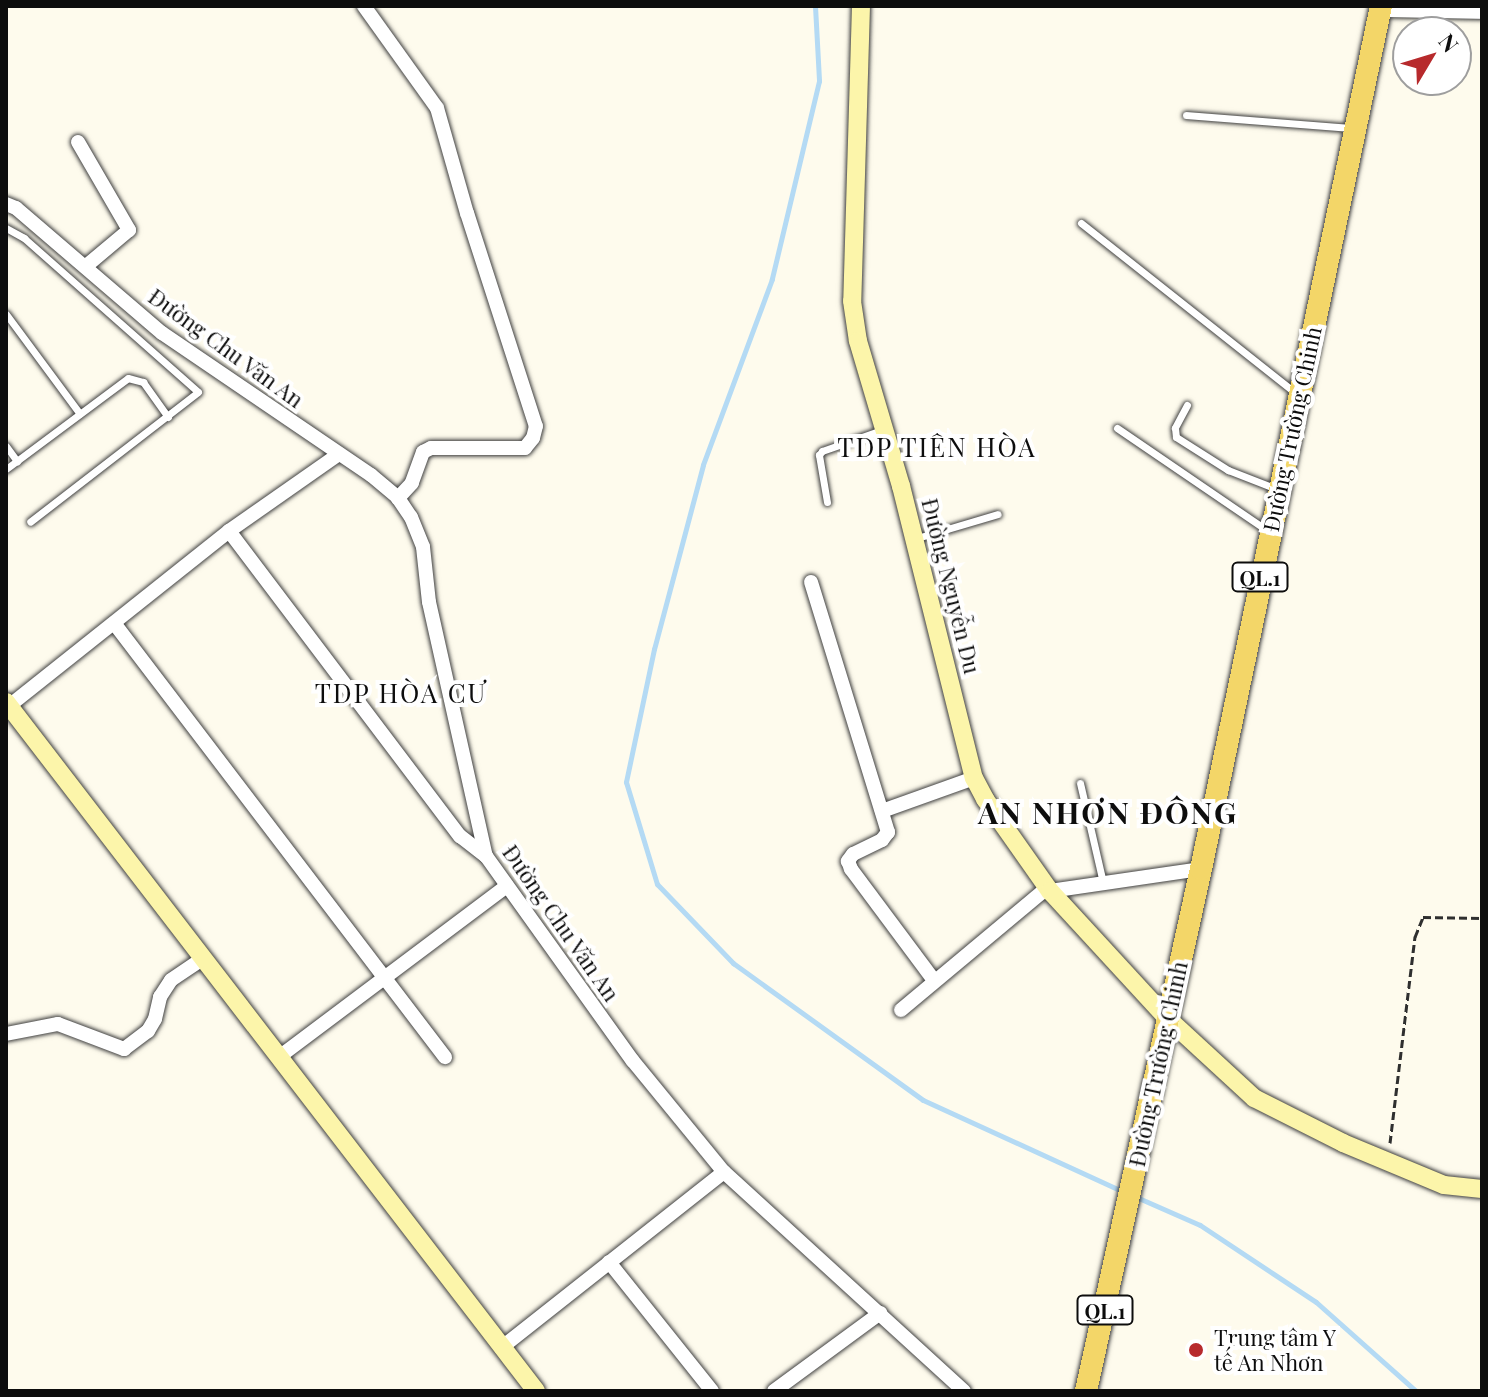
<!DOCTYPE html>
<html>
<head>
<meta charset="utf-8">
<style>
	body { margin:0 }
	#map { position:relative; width:1488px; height:1397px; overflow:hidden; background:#fefbed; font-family:"Playfair Display",serif }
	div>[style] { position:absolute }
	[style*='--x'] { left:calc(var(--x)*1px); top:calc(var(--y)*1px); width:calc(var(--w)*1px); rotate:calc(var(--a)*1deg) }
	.stream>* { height:5px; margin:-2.5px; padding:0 2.5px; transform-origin:2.5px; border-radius:2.5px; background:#b4daf4 }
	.path>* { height:3px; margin-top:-1.5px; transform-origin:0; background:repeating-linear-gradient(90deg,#2f2f2f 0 8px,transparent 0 12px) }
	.roads { filter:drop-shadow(0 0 2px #404040) drop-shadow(0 0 2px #404040) }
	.lane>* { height:7px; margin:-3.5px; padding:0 3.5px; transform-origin:3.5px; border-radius:3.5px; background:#fff }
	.street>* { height:14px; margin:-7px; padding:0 7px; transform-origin:7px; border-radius:7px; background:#fff }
	.secondary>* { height:18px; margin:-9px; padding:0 9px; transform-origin:9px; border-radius:9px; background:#fcf5aa }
	.primary>* { height:22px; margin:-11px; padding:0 11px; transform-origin:11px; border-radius:11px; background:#f3d668 }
	.dots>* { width:22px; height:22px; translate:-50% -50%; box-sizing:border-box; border:4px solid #fff; border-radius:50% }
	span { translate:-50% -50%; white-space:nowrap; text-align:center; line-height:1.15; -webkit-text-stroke:8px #fff; paint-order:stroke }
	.shield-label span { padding:2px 6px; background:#fff; border:2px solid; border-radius:6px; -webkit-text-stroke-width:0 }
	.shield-label { font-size:20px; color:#0d0d0d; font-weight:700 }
	.street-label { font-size:22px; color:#0d0d0d }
	.poi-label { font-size:22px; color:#0d0d0d }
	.left { translate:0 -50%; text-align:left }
	.quarter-label { font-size:26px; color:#0d0d0d; letter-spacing:2px }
	.district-label { font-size:30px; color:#0d0d0d; font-weight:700; letter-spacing:2px }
	.frame { position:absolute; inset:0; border:8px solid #0d0d0d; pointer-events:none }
	.north { position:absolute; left:1392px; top:16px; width:80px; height:80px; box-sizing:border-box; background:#fff; border:2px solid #9e9e9e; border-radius:50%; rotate:52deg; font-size:22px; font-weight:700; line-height:32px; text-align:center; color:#0d0d0d }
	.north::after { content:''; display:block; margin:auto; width:28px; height:36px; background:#b72a2c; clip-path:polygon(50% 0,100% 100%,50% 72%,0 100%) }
</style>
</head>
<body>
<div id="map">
	<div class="stream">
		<div style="--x:815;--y:6;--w:75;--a:86.9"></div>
		<div style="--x:819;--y:81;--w:204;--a:103.4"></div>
		<div style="--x:772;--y:279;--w:198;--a:110.4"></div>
		<div style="--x:703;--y:465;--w:190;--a:104.9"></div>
		<div style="--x:654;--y:649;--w:136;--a:101.9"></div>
		<div style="--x:626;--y:782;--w:107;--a:73.1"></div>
		<div style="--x:657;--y:884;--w:110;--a:46.1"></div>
		<div style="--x:733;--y:963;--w:234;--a:35.8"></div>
		<div style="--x:923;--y:1100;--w:221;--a:24.6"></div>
		<div style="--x:1134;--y:1196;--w:72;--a:23.7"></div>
		<div style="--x:1200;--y:1225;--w:139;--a:33.6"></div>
		<div style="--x:1316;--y:1302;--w:134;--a:41.7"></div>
	</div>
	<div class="path">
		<div style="--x:1390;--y:1143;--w:208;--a:-83.1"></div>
		<div style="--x:1415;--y:937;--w:22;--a:-68"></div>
		<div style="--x:1423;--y:917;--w:59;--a:1"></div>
	</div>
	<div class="roads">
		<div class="lane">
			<div style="--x:1186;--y:115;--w:165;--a:4.5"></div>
			<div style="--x:1081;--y:223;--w:275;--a:38.4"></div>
			<div style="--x:6;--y:228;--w:21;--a:29"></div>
			<div style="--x:24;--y:238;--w:232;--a:41.5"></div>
			<div style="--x:198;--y:392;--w:212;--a:142.3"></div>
			<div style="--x:6;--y:314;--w:124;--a:53.5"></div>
			<div style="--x:1187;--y:405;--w:26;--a:118"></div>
			<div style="--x:1175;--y:428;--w:9;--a:84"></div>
			<div style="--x:1176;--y:437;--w:62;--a:32.4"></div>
			<div style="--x:1228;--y:470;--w:53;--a:21.2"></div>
			<div style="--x:1117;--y:428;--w:183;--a:34.3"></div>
			<div style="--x:6;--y:446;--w:19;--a:54"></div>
			<div style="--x:6;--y:469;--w:152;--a:-36.7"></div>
			<div style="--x:128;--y:378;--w:16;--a:15"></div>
			<div style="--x:143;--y:382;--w:43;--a:54.5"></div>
			<div style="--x:827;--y:502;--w:48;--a:-99.7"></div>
			<div style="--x:819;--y:455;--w:5;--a:-53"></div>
			<div style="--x:822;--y:451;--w:64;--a:-19.3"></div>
			<div style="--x:917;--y:538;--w:84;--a:-16.5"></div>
			<div style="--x:1080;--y:783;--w:103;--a:77"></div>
		</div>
		<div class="street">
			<div style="--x:364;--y:6;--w:125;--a:54.4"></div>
			<div style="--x:437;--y:108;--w:109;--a:74.1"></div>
			<div style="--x:467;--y:213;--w:224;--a:72.1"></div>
			<div style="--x:536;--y:426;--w:12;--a:104"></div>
			<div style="--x:533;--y:438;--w:13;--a:129"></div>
			<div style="--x:525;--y:448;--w:94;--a:180"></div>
			<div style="--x:431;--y:448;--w:9;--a:153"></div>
			<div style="--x:423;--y:452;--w:33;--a:110"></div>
			<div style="--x:412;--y:483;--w:21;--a:133"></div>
			<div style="--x:1381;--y:10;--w:101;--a:1.1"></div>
			<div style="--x:78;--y:142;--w:102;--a:59.9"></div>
			<div style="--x:129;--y:230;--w:57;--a:139.9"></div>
			<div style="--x:6;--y:204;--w:11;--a:22"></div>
			<div style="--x:16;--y:208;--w:192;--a:40.6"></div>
			<div style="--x:162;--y:333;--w:253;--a:34.2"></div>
			<div style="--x:371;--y:475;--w:35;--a:40"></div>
			<div style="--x:398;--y:498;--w:23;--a:56"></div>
			<div style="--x:411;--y:517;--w:32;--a:68"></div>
			<div style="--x:423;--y:547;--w:55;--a:83.8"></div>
			<div style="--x:429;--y:602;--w:260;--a:77.4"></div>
			<div style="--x:486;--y:856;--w:252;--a:54.4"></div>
			<div style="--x:633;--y:1061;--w:144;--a:50.7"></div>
			<div style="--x:724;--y:1172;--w:325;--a:42.4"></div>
			<div style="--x:229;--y:531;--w:383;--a:52.9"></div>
			<div style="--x:460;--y:836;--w:33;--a:38"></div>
			<div style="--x:811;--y:582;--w:262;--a:72.9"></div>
			<div style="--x:888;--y:832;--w:10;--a:127"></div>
			<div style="--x:882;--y:840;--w:32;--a:154"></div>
			<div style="--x:853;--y:854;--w:9;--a:126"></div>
			<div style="--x:848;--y:861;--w:9;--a:69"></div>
			<div style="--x:851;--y:869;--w:137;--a:53.3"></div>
			<div style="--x:114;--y:623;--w:546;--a:52.67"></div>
			<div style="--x:9;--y:706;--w:281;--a:-38.5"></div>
			<div style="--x:229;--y:531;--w:134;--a:-35"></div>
			<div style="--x:882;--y:811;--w:98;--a:-19.7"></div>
			<div style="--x:1050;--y:891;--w:153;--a:-8.3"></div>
			<div style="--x:901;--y:1010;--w:192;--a:-39.9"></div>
			<div style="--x:6;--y:1034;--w:53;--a:-10.9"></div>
			<div style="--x:58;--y:1024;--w:71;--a:20.7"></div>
			<div style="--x:124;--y:1049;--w:30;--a:-37"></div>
			<div style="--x:148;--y:1031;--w:14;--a:-60"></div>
			<div style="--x:155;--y:1019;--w:23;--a:-77"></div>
			<div style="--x:160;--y:997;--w:20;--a:-57"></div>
			<div style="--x:171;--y:980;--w:40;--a:-34"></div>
			<div style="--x:279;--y:1057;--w:285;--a:-36.9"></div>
			<div style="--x:609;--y:1262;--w:165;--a:51.4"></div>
			<div style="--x:501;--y:1348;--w:284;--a:-38.3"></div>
			<div style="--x:774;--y:1391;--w:132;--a:-36.3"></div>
		</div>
		<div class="secondary">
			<div style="--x:861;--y:6;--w:295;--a:91.7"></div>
			<div style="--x:852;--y:301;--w:40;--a:81.5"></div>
			<div style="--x:858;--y:341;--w:151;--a:73.5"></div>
			<div style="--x:901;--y:486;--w:301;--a:76"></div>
			<div style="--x:974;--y:778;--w:24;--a:62"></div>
			<div style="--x:985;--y:799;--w:113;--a:54.8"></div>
			<div style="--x:1050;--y:891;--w:171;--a:47.4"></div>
			<div style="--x:1166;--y:1017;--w:120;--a:42.6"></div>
			<div style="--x:1254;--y:1098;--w:100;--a:26.8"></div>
			<div style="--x:1343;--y:1143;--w:109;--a:22.6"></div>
			<div style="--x:1444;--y:1185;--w:38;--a:6"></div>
			<div style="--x:6;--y:702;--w:869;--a:52.43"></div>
		</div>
		<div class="primary">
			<div style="--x:1086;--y:1391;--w:535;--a:-77.58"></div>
			<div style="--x:1201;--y:869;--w:882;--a:-78.22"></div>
		</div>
	</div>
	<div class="dots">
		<div style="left:1196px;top:1350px;background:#b72a2c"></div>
	</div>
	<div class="shield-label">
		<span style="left:1260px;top:577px">QL.1</span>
		<span style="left:1105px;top:1310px">QL.1</span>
	</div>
	<div class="street-label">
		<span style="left:226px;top:348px;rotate:36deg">Đường Chu Văn An</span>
		<span style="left:1292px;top:429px;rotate:-78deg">Đường Trường Chinh</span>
		<span style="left:951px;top:586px;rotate:76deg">Đường Nguyễn Du</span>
		<span style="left:561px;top:923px;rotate:55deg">Đường Chu Văn An</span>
		<span style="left:1158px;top:1064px;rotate:-78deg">Đường Trường Chinh</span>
	</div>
	<div class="poi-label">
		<span class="left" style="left:1214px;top:1350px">Trung tâm Y<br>tế An Nhơn</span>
	</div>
	<div class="quarter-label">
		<span style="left:937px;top:447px">TDP TIÊN HÒA</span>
		<span style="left:401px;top:693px">TDP HÒA CƯ</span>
	</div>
	<div class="district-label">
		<span style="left:1108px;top:812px">AN NHƠN ĐÔNG</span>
	</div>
	<div class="frame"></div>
	<div class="north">N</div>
</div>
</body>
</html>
